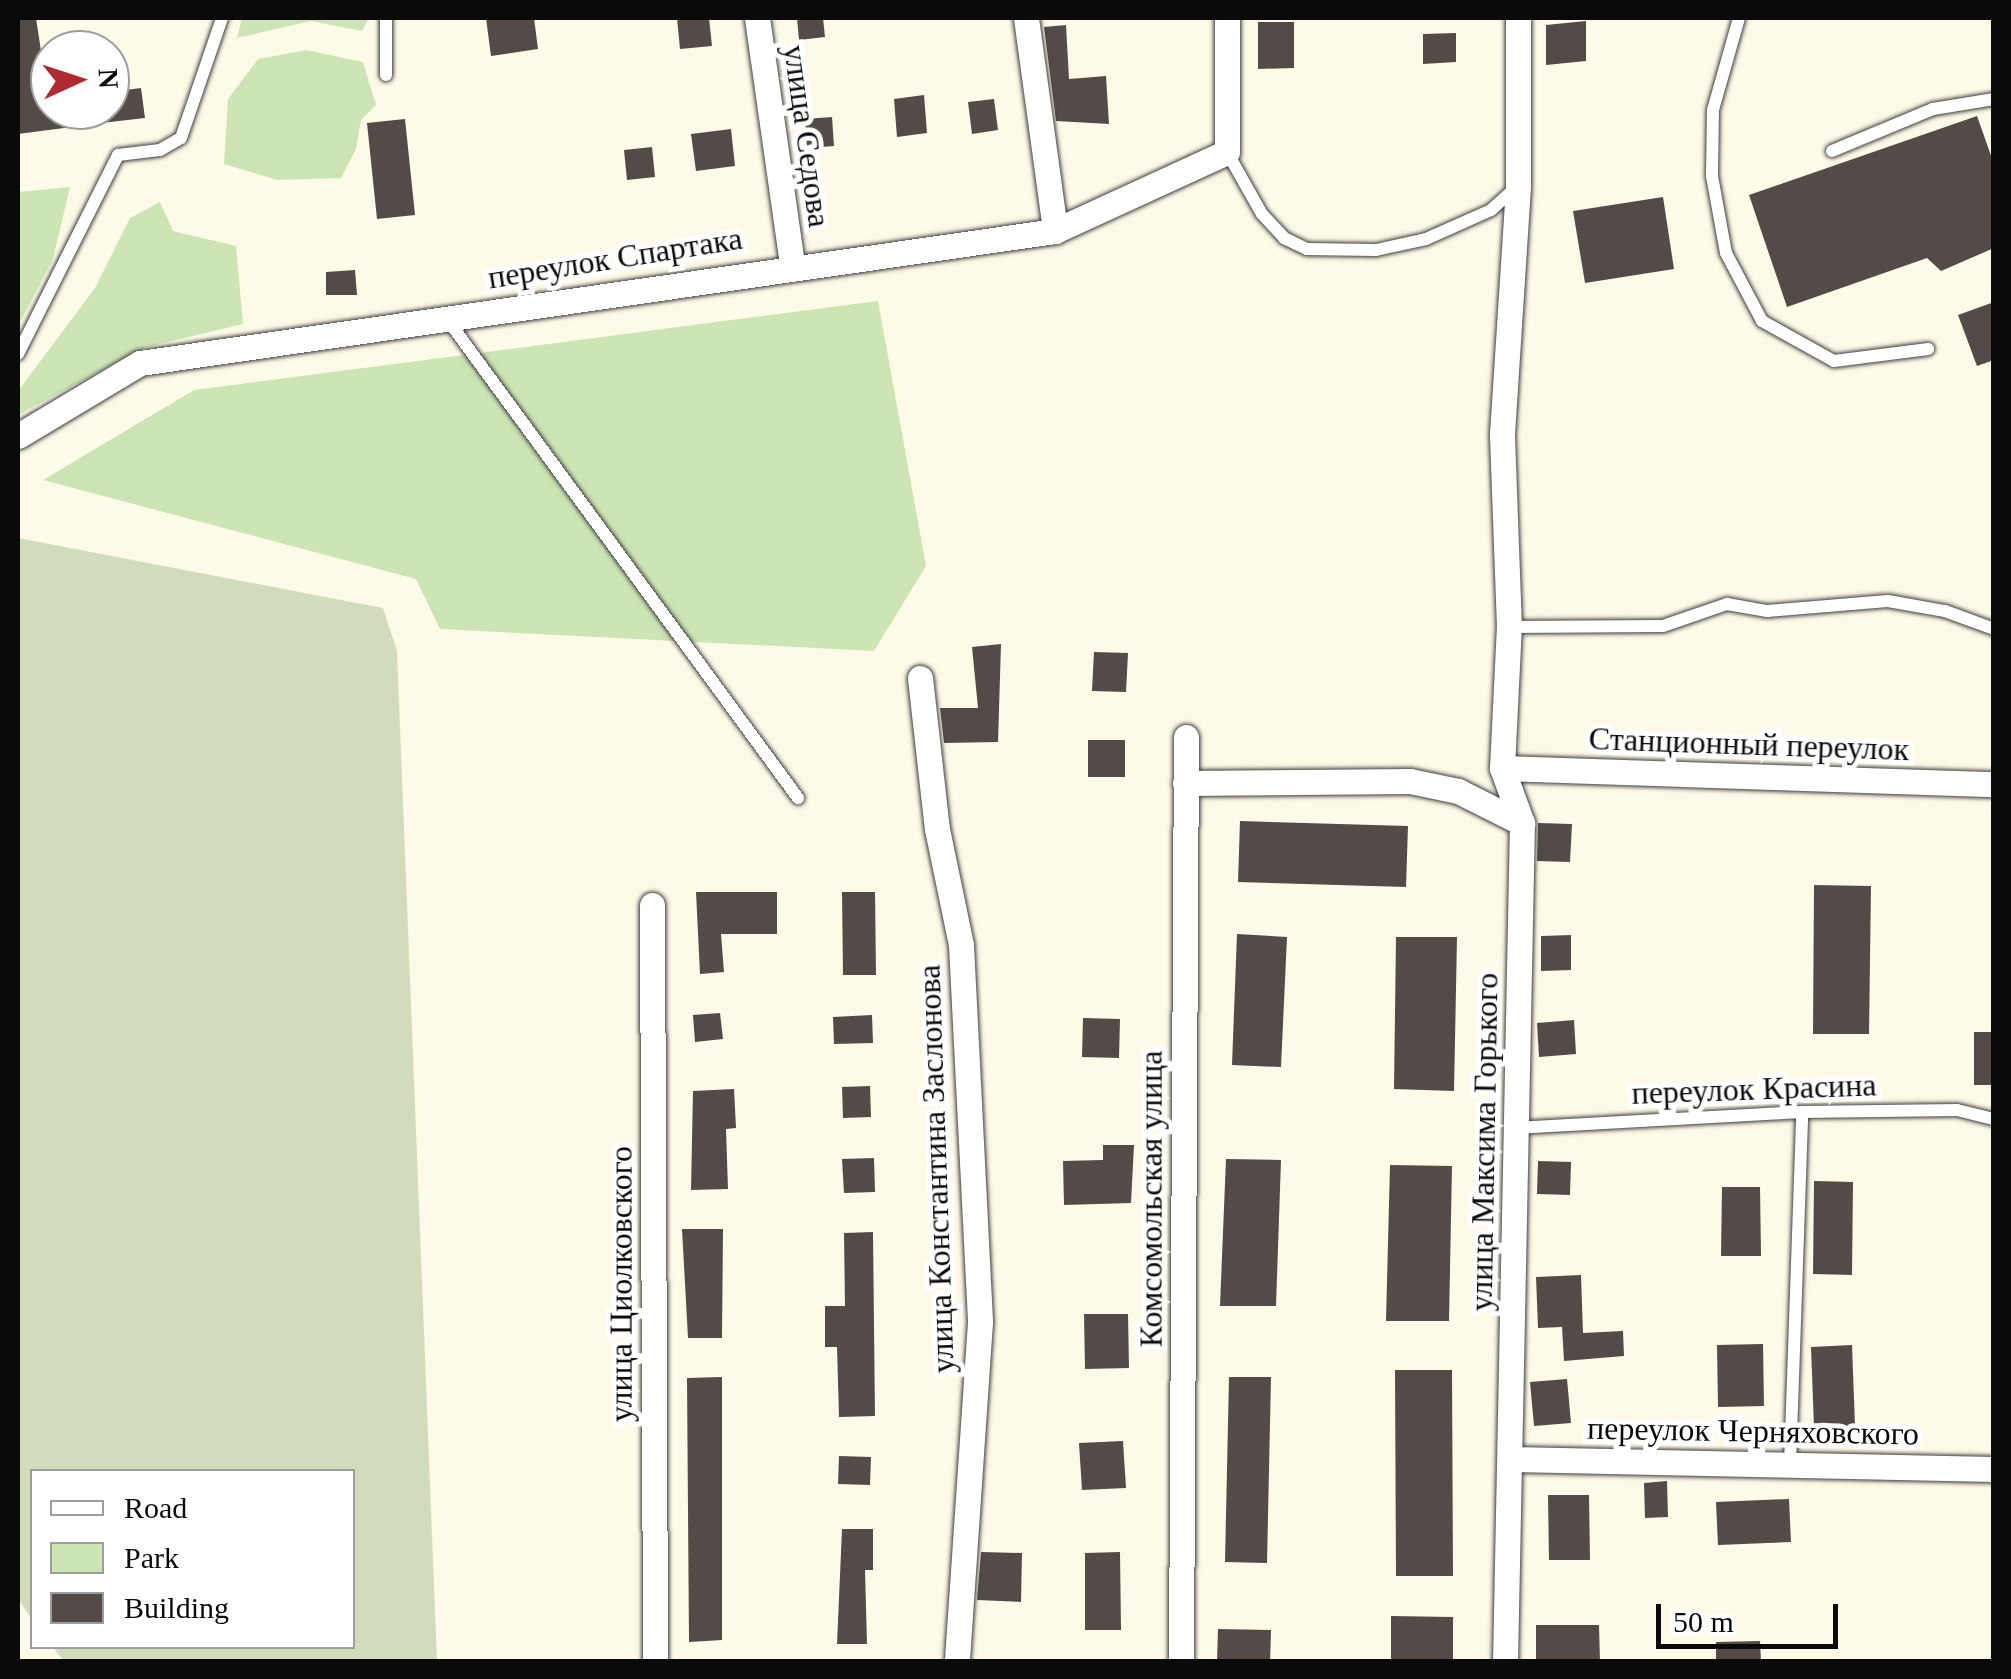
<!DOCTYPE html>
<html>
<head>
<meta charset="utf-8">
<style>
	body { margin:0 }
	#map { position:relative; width:2011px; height:1679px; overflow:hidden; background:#fefae8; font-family:"Times New Roman",serif }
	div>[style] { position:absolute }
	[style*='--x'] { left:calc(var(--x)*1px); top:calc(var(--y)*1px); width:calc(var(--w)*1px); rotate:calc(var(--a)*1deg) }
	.green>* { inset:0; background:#cde5b5 }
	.cemetery>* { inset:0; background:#d2dcbc }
	.building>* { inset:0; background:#524b47 }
	.roads { filter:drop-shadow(0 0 2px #3d3d3d) drop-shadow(0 0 2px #3d3d3d) }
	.lane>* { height:12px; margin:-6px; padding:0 6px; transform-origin:6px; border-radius:6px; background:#fff }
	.street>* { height:25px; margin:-12.5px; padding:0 12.5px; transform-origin:12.5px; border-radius:12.5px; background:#fff }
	span { translate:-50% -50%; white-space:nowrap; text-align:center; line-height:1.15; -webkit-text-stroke:10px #fff; paint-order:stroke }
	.street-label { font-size:32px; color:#0a0a0a }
	.frame { position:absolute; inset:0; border:20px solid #0a0a0a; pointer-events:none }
	.legend { position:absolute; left:30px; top:1469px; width:325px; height:180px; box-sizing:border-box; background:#fff; border:2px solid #9d9d9d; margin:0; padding:12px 18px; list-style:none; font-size:30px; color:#0a0a0a }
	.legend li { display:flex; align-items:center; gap:20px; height:50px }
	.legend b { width:50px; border:2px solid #9d9d9d }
	.north { position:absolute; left:30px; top:30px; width:100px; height:100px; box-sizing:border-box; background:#fff; border:2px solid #9d9d9d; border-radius:50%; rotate:87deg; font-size:28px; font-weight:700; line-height:40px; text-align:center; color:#0a0a0a }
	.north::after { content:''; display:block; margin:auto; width:35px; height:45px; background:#b02b31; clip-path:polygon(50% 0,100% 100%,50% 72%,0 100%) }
	.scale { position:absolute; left:1656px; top:1604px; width:182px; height:45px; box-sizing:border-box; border:5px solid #0a0a0a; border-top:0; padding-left:12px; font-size:30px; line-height:35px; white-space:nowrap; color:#0a0a0a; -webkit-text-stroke:8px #fff; paint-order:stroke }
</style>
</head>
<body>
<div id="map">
	<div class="green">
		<div style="clip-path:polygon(242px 18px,369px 18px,362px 31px,311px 21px,237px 38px)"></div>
		<div style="clip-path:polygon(306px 50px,363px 62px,376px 105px,361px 120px,356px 149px,341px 178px,277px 180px,224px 164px,228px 99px,258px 59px)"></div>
		<div style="clip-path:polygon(70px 187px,53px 259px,18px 326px,18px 192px)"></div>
		<div style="clip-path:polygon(160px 202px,173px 231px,236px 246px,243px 324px,143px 348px,18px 415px,18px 391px,95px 288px,130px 218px)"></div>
		<div style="clip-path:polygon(878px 301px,926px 566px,874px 651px,440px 629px,416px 579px,43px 480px,194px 390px)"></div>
	</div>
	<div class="cemetery">
		<div style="clip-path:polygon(18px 538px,383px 608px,397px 651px,437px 1661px,64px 1662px,53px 1647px,352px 1646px,352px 1472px,32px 1472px,32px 1619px,18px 1599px)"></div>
	</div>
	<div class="building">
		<div style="clip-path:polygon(36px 18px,50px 110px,109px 110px,110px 122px,18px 134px,18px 20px)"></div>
		<div style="clip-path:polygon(486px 18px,534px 18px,538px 49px,491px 56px)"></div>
		<div style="clip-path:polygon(677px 18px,709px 18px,712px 46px,680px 49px)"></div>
		<div style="clip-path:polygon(797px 18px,823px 18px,825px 37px,799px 40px)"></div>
		<div style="clip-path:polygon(1586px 21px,1586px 61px,1546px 65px,1546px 25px)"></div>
		<div style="clip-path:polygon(1258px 22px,1294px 22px,1294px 68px,1258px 69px)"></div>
		<div style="clip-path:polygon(1066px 25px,1069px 79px,1106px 76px,1109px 124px,1056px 121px,1044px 27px)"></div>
		<div style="clip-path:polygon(1456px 33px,1456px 62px,1423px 64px,1423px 34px)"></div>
		<div style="clip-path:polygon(141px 88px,145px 118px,110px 122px,110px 92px)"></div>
		<div style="clip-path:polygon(924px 95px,927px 133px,897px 137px,894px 99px)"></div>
		<div style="clip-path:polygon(994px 99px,998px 130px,972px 134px,968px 102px)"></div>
		<div style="clip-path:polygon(1977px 116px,1994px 164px,1994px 248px,1941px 271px,1927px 258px,1787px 307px,1749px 195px)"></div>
		<div style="clip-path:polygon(832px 117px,834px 146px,807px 148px,805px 119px)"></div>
		<div style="clip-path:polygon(405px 119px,415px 215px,377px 219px,367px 123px)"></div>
		<div style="clip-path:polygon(731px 129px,735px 166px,696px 171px,691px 134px)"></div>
		<div style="clip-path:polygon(652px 147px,655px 177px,627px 180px,624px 150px)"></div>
		<div style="clip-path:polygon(1663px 197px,1674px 269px,1585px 283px,1573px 211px)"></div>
		<div style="clip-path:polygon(355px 270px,357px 295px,326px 295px,326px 272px)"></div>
		<div style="clip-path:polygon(1994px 302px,1994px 360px,1977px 366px,1958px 315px)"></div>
		<div style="clip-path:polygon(1001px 644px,998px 742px,944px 743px,940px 708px,978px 708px,972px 647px)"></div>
		<div style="clip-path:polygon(1094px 652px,1128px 653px,1126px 692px,1092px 691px)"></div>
		<div style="clip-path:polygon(1088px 740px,1125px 740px,1125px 777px,1088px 777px)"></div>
		<div style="clip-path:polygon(1240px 821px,1408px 826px,1406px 887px,1238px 882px)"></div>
		<div style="clip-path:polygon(1538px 823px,1572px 824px,1570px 862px,1537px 861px)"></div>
		<div style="clip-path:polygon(1814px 885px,1871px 886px,1869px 1034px,1813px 1034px)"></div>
		<div style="clip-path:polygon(696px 892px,777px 892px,777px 934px,721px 934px,724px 972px,700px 974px)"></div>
		<div style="clip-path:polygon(842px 892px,875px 892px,876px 975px,843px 975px)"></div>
		<div style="clip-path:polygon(1237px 934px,1287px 937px,1281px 1067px,1232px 1065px)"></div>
		<div style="clip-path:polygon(1571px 935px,1571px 970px,1541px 971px,1541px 936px)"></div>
		<div style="clip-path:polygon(1396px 937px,1457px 937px,1454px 1091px,1394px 1089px)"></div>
		<div style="clip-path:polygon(720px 1013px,723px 1039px,695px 1042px,693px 1015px)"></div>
		<div style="clip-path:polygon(872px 1015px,873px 1043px,834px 1044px,833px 1017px)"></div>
		<div style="clip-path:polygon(1083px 1018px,1120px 1019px,1119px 1058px,1082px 1057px)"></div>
		<div style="clip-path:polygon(1574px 1020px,1576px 1054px,1539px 1057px,1537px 1023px)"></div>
		<div style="clip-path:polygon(1974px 1032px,1994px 1032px,1994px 1085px,1974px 1085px)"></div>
		<div style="clip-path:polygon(870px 1086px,871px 1117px,843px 1118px,842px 1087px)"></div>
		<div style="clip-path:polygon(734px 1089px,736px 1128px,726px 1129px,728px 1189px,691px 1190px,693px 1091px)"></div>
		<div style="clip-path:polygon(1103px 1145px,1134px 1145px,1131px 1203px,1064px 1205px,1063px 1161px,1103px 1160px)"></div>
		<div style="clip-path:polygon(874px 1158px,875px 1192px,844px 1193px,842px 1159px)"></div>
		<div style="clip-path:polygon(1226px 1159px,1281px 1160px,1276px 1306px,1220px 1306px)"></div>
		<div style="clip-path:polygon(1538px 1161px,1571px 1162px,1570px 1195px,1537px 1194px)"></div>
		<div style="clip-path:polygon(1390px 1165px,1452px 1166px,1449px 1321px,1386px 1321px)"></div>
		<div style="clip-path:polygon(1814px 1181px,1853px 1182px,1852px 1275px,1813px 1274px)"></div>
		<div style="clip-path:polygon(1722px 1187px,1760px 1187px,1761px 1256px,1721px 1256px)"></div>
		<div style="clip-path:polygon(682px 1229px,723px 1229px,722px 1338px,688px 1338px)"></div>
		<div style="clip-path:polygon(873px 1232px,875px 1416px,839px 1417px,837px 1347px,825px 1347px,825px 1306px,845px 1306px,844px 1233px)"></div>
		<div style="clip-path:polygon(1581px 1275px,1583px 1333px,1623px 1331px,1624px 1356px,1564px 1361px,1562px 1327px,1538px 1328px,1536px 1277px)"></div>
		<div style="clip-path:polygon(1084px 1314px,1128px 1314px,1129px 1368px,1085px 1369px)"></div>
		<div style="clip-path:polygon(1763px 1344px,1764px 1406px,1718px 1407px,1717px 1345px)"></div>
		<div style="clip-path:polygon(1852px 1345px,1855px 1426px,1814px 1427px,1811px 1347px)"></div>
		<div style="clip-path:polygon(1395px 1370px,1452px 1370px,1453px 1576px,1396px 1576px)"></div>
		<div style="clip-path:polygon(722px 1377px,722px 1640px,689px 1642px,687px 1378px)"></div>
		<div style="clip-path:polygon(1229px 1377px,1271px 1377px,1267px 1563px,1225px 1562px)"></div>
		<div style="clip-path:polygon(1567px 1379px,1571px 1423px,1534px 1426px,1530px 1382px)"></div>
		<div style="clip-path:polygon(1123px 1441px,1126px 1488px,1082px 1490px,1079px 1443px)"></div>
		<div style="clip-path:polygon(839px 1456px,871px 1457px,870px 1485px,838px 1484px)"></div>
		<div style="clip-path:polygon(1667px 1481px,1668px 1517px,1645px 1518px,1644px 1483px)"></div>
		<div style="clip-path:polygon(1548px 1495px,1589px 1495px,1590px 1560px,1549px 1560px)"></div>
		<div style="clip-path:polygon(1789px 1499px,1791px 1542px,1718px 1545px,1716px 1502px)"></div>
		<div style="clip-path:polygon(842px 1529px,873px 1529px,873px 1570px,865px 1570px,867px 1644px,837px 1644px)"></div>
		<div style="clip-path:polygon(981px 1552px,1022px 1553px,1021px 1602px,977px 1600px)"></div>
		<div style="clip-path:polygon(1120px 1552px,1121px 1630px,1085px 1630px,1085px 1553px)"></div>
		<div style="clip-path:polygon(1391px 1616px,1453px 1617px,1453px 1662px,1391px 1662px)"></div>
		<div style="clip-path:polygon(1536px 1625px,1599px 1625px,1600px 1662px,1536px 1662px)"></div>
		<div style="clip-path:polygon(1218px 1629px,1271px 1630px,1270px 1662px,1217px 1662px)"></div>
		<div style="clip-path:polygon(1760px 1641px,1761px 1662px,1716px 1662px,1716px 1642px)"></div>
	</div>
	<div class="roads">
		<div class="lane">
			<div style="--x:1739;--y:18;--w:96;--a:105.8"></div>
			<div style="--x:1713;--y:110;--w:66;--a:90.9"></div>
			<div style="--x:1712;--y:176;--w:78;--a:79.7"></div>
			<div style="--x:1726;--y:253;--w:77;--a:62.1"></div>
			<div style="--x:1762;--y:321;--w:82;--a:29.1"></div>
			<div style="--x:1834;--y:361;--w:95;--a:-7.3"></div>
			<div style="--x:386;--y:75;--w:57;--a:-90"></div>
			<div style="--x:1832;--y:151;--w:109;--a:-22.6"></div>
			<div style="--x:1933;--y:109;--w:62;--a:-9.3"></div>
			<div style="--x:1227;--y:152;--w:71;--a:60.6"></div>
			<div style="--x:1262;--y:214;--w:33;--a:47"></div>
			<div style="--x:1284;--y:238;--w:25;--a:26"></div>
			<div style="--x:1307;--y:249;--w:69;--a:0.8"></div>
			<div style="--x:1376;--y:250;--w:51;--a:-12.4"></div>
			<div style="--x:1426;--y:239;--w:71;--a:-24"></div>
			<div style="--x:1491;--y:210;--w:36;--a:-42"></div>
			<div style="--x:447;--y:319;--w:594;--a:53.77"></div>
			<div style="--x:18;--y:354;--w:223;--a:-63.3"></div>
			<div style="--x:118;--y:155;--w:42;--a:-6.8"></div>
			<div style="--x:160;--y:150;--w:24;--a:-30"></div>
			<div style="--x:181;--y:138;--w:127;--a:-71.1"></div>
			<div style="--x:1509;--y:627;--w:154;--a:-0.4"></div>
			<div style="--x:1663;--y:626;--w:68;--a:-19"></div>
			<div style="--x:1727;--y:604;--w:41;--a:9.9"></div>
			<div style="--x:1767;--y:611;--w:121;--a:-4.7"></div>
			<div style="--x:1888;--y:601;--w:58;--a:10"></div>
			<div style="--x:1945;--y:611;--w:52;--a:20.2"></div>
			<div style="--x:1515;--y:1128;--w:287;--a:-3.2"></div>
			<div style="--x:1802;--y:1112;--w:155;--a:-0.7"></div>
			<div style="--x:1957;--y:1110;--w:38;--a:14"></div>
			<div style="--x:1790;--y:1464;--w:352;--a:-88"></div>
		</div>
		<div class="street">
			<div style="--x:757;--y:18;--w:248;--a:81.9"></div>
			<div style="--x:1026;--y:18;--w:215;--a:82.2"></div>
			<div style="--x:18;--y:436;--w:142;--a:-30.9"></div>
			<div style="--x:140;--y:363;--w:924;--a:-8.21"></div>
			<div style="--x:1055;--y:231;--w:189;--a:-24.7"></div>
			<div style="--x:1227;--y:152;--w:134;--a:-90"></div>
			<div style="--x:920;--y:678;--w:152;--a:83.6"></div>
			<div style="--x:937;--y:829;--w:118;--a:78.3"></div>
			<div style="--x:961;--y:945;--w:377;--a:87.1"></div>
			<div style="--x:980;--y:1322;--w:341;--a:93.9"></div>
			<div style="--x:1502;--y:768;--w:492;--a:1.9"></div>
			<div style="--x:1185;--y:783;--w:225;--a:-0.5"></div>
			<div style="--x:1410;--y:781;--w:49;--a:11.8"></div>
			<div style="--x:1458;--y:791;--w:72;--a:26.6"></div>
			<div style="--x:652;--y:905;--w:757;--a:89.77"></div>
			<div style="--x:1512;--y:1459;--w:482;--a:1.2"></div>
			<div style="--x:1181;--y:1662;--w:925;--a:-89.69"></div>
			<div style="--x:1505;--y:1662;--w:839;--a:-88.84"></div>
			<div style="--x:1522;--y:823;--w:59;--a:-110"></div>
			<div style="--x:1502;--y:768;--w:141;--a:-87.2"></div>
			<div style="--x:1509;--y:627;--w:193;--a:-92.1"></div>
			<div style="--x:1502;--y:434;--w:249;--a:-86.3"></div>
			<div style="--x:1518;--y:186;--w:168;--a:-90"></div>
		</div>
	</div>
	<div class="street-label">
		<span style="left:807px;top:136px;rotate:82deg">улица Седова</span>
		<span style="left:615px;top:258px;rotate:-9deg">переулок Спартака</span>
		<span style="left:1749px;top:744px;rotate:2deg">Станционный переулок</span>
		<span style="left:1754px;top:1089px;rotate:-2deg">переулок Красина</span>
		<span style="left:1484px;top:1142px;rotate:-89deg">улица Максима Горького</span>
		<span style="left:936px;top:1169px;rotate:-92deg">улица Константина Заслонова</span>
		<span style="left:1151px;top:1199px;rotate:-90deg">Комсомольская улица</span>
		<span style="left:621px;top:1284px;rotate:-90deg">улица Циолковского</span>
		<span style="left:1753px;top:1431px;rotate:1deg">переулок Черняховского</span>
	</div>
	<div class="frame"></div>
	<ul class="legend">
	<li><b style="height:12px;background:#fff"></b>Road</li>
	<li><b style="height:28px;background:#cde5b5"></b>Park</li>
	<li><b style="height:28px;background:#524b47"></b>Building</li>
	</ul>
	<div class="north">N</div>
	<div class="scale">50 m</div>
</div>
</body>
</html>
